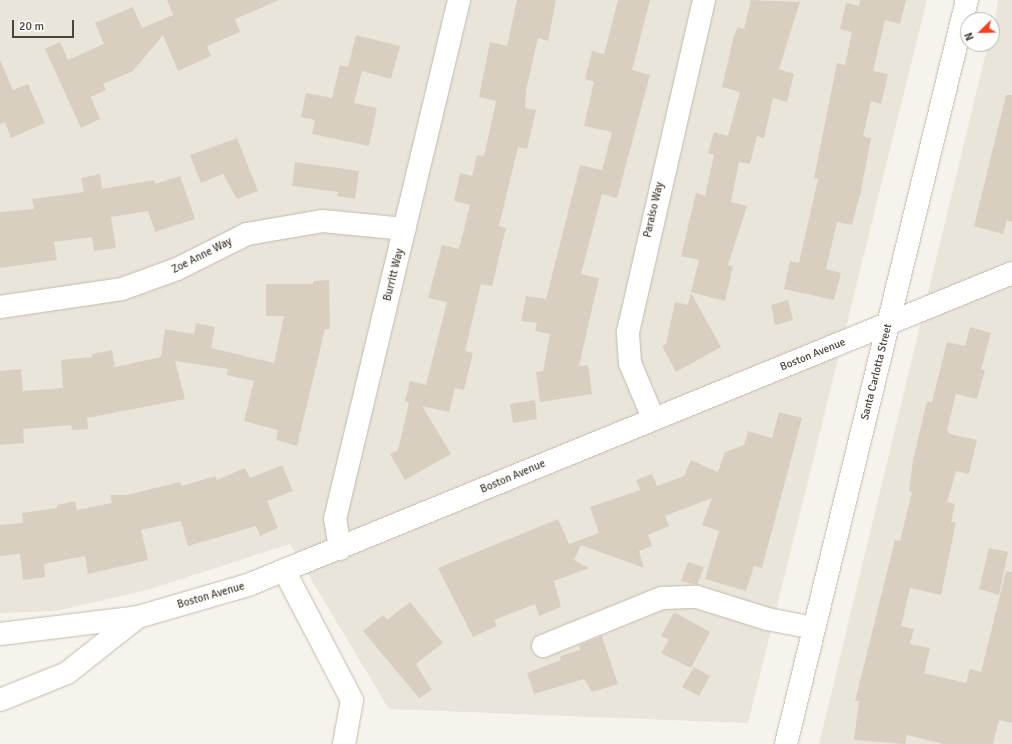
<!DOCTYPE html>
<html>
<head>
<meta charset="utf-8">
<style>
	body { margin:0 }
	#map { position:relative; width:1012px; height:744px; overflow:hidden; background:#f6f3ec; font-family:Signika,sans-serif }
	div>[style] { position:absolute }
	[style*='--x'] { left:calc(var(--x)*1px); top:calc(var(--y)*1px); width:calc(var(--w)*1px); rotate:calc(var(--a)*1deg) }
	.residential>* { inset:0; background:#eae5da }
	.building>* { inset:0; background:#d8cfc1 }
	.roads { filter:drop-shadow(0 0 1px #c2bbae) drop-shadow(0 0 1px #c2bbae) }
	.minor>* { height:22px; margin:-11px; padding:0 11px; transform-origin:11px; border-radius:11px; background:#fff }
	span { translate:-50% -50%; white-space:nowrap; text-align:center; line-height:1.15; -webkit-text-stroke:3px #fff; paint-order:stroke }
	.street-label { font-size:11px; color:#4b4439 }
	.north { position:absolute; left:960px; top:12px; width:40px; height:40px; box-sizing:border-box; background:#fff; border:1px solid #b7b4b0; border-radius:50%; rotate:247deg; font-size:11px; font-weight:700; line-height:16px; text-align:center; color:#4b4439 }
	.north::after { content:''; display:block; margin:auto; width:14px; height:18px; background:#fc3f1d; clip-path:polygon(50% 0,100% 100%,50% 72%,0 100%) }
	.scale { position:absolute; left:12px; top:20px; width:62px; height:18px; box-sizing:border-box; border:2px solid #4b4439; border-top:0; padding-left:5px; font-size:12px; line-height:14px; white-space:nowrap; color:#4b4439; -webkit-text-stroke:3px #fff; paint-order:stroke }
</style>
</head>
<body>
<div id="map">
	<div class="residential">
		<div style="clip-path:polygon(0 0,927px 0,748px 723px,389px 709px,290px 544px,147px 590px,56px 611px,0 613px)"></div>
		<div style="clip-path:polygon(998px 0,1012px 0,1012px 744px,819px 744px,988px 44px,992px 44px)"></div>
	</div>
	<div class="building">
		<div style="clip-path:polygon(167px 0,279px 0,235px 19px,240px 32px,207px 46px,211px 56px,178px 71px,163px 35px,133px 71px,103px 84px,106px 90px,91px 97px,100px 119px,81px 128px,45px 49px,60px 42px,68px 60px,104px 44px,95px 23px,133px 7px,142px 28px,173px 15px)"></div>
		<div style="clip-path:polygon(517px 0,556px 0,548px 41px,538px 38px,526px 90px,525px 108px,536px 110px,527px 149px,518px 147px,499px 226px,506px 228px,492px 286px,481px 284px,465px 351px,473px 353px,464px 390px,455px 388px,449px 412px,422px 406px,451px 454px,405px 480px,390px 454px,398px 450px,409px 403px,405px 401px,410px 381px,426px 385px,447px 302px,428px 298px,433px 279px,442px 245px,459px 249px,470px 205px,454px 201px,460px 173px,472px 176px,477px 155px,484px 156px,496px 101px,479px 97px,490px 42px,507px 46px)"></div>
		<div style="clip-path:polygon(618px 0,650px 0,632px 70px,650px 75px,617px 198px,602px 194px,581px 274px,599px 278px,579px 366px,588px 365px,592px 394px,540px 402px,536px 372px,543px 371px,550px 334px,535px 331px,537px 323px,521px 321px,526px 296px,546px 299px,580px 165px,602px 170px,612px 132px,584px 126px,594px 82px,585px 79px,592px 51px,604px 54px)"></div>
		<div style="clip-path:polygon(751px 0,800px 2px,779px 69px,794px 74px,787px 102px,773px 98px,764px 138px,757px 136px,750px 164px,739px 162px,731px 202px,747px 206px,728px 265px,733px 266px,725px 301px,691px 292px,699px 260px,681px 256px,696px 193px,705px 196px,714px 155px,708px 153px,714px 132px,728px 136px,740px 92px,722px 87px,734px 35px,738px 27px,744px 29px)"></div>
		<div style="clip-path:polygon(860px 0,906px 0,900px 24px,885px 20px,873px 71px,888px 74px,881px 104px,871px 101px,863px 136px,871px 138px,861px 191px,852px 225px,837px 222px,826px 269px,841px 273px,834px 300px,784px 289px,790px 261px,799px 263px,818px 179px,814px 178px,837px 63px,845px 65px,852px 32px,840px 29px,846px 3px,859px 6px)"></div>
		<div style="clip-path:polygon(356px 35px,400px 46px,391px 79px,362px 71px,354px 103px,377px 108px,369px 146px,312px 134px,315px 120px,301px 117px,306px 93px,332px 98px,340px 65px,348px 67px)"></div>
		<div style="clip-path:polygon(0 60px,13px 90px,28px 84px,45px 123px,11px 138px,5px 122px,0 124px)"></div>
		<div style="clip-path:polygon(1006px 95px,1012px 95px,1012px 222px,1007px 220px,1003px 234px,974px 226px)"></div>
		<div style="clip-path:polygon(237px 138px,258px 191px,237px 199px,223px 174px,201px 183px,190px 155px)"></div>
		<div style="clip-path:polygon(295px 162px,359px 171px,355px 199px,337px 196px,338px 192px,292px 186px)"></div>
		<div style="clip-path:polygon(100px 174px,102px 189px,154px 180px,155px 184px,180px 176px,195px 219px,155px 232px,148px 211px,111px 217px,116px 248px,94px 251px,92px 237px,54px 242px,57px 260px,0 268px,0 212px,34px 209px,32px 199px,84px 192px,81px 178px)"></div>
		<div style="clip-path:polygon(329px 280px,330px 329px,325px 329px,297px 446px,276px 440px,278px 430px,244px 421px,254px 381px,227px 375px,228px 369px,175px 361px,185px 399px,87px 418px,88px 429px,72px 430px,71px 425px,23px 429px,24px 443px,0 445px,0 371px,21px 369px,23px 391px,63px 388px,61px 360px,92px 357px,92px 354px,112px 350px,115px 367px,161px 357px,165px 329px,194px 334px,196px 323px,215px 327px,211px 348px,274px 363px,284px 316px,266px 316px,266px 284px,313px 284px,313px 281px)"></div>
		<div style="clip-path:polygon(691px 293px,721px 347px,676px 372px,662px 346px,666px 344px,675px 302px,688px 305px)"></div>
		<div style="clip-path:polygon(788px 300px,793px 320px,775px 325px,771px 305px)"></div>
		<div style="clip-path:polygon(970px 327px,991px 333px,981px 369px,985px 370px,977px 399px,956px 394px,947px 430px,950px 434px,977px 440px,969px 474px,956px 471px,947px 502px,955px 504px,951px 522px,956px 522px,941px 595px,910px 588px,901px 626px,914px 629px,910px 644px,930px 648px,924px 673px,966px 683px,970px 669px,981px 672px,1006px 571px,1012px 572px,1012px 723px,999px 720px,993px 744px,943px 744px,907px 735px,905px 744px,854px 740px,859px 701px,855px 701px,895px 540px,900px 541px,912px 492px,909px 491px,913px 460px,927px 401px,932px 402px,947px 342px,965px 346px)"></div>
		<div style="clip-path:polygon(535px 400px,537px 419px,513px 423px,510px 404px)"></div>
		<div style="clip-path:polygon(779px 412px,802px 418px,762px 568px,754px 566px,746px 591px,705px 579px,719px 531px,702px 525px,712px 498px,665px 516px,669px 526px,648px 535px,652px 546px,639px 551px,644px 568px,581px 545px,574px 560px,589px 568px,554px 581px,561px 607px,539px 616px,535px 604px,494px 620px,497px 626px,473px 637px,438px 568px,558px 519px,569px 544px,599px 533px,590px 507px,640px 490px,636px 480px,652px 474px,657px 486px,684px 476px,691px 460px,718px 472px,725px 452px,744px 445px,748px 431px,772px 438px)"></div>
		<div style="clip-path:polygon(282px 465px,293px 491px,267px 501px,278px 528px,260px 536px,256px 526px,188px 546px,181px 521px,141px 530px,148px 560px,88px 574px,85px 556px,44px 564px,45px 577px,23px 580px,20px 554px,0 556px,0 525px,23px 523px,22px 513px,57px 508px,57px 505px,75px 501px,77px 510px,112px 503px,110px 495px,126px 495px,180px 482px,182px 486px,216px 476px,217px 480px,245px 468px,250px 478px)"></div>
		<div style="clip-path:polygon(989px 548px,1008px 552px,999px 595px,979px 589px)"></div>
		<div style="clip-path:polygon(688px 562px,704px 567px,697px 585px,681px 581px)"></div>
		<div style="clip-path:polygon(410px 602px,443px 643px,416px 664px,432px 690px,419px 698px,363px 631px,383px 615px,387px 620px)"></div>
		<div style="clip-path:polygon(674px 612px,710px 632px,691px 668px,661px 653px,669px 640px,661px 636px)"></div>
		<div style="clip-path:polygon(602px 636px,618px 684px,592px 692px,584px 679px,534px 694px,527px 673px,561px 660px,560px 656px,580px 650px,579px 645px)"></div>
		<div style="clip-path:polygon(694px 667px,710px 676px,699px 696px,682px 687px)"></div>
	</div>
	<div class="roads">
		<div class="minor">
			<div style="--x:0;--y:307;--w:123;--a:-8.4"></div>
			<div style="--x:122;--y:289;--w:59;--a:-20"></div>
			<div style="--x:177;--y:269;--w:78;--a:-26.6"></div>
			<div style="--x:247;--y:234;--w:76;--a:-9.8"></div>
			<div style="--x:322;--y:221;--w:83;--a:5.5"></div>
			<div style="--x:653;--y:418;--w:60;--a:-112.7"></div>
			<div style="--x:630;--y:363;--w:31;--a:-94"></div>
			<div style="--x:628;--y:332;--w:341;--a:-77.1"></div>
			<div style="--x:340;--y:549;--w:30;--a:-99"></div>
			<div style="--x:335;--y:519;--w:534;--a:-76.56"></div>
			<div style="--x:285;--y:572;--w:144;--a:62.4"></div>
			<div style="--x:352;--y:700;--w:45;--a:100.3"></div>
			<div style="--x:0;--y:634;--w:139;--a:-7"></div>
			<div style="--x:138;--y:617;--w:115;--a:-16.2"></div>
			<div style="--x:248;--y:585;--w:825;--a:-22.21"></div>
			<div style="--x:543;--y:646;--w:128;--a:-22"></div>
			<div style="--x:662;--y:598;--w:35;--a:-2"></div>
			<div style="--x:697;--y:597;--w:73;--a:17.4"></div>
			<div style="--x:767;--y:619;--w:48;--a:10.8"></div>
			<div style="--x:0;--y:700;--w:72;--a:-21.9"></div>
			<div style="--x:67;--y:673;--w:90;--a:-38.3"></div>
			<div style="--x:786;--y:744;--w:766;--a:-76.33"></div>
		</div>
	</div>
	<div class="street-label">
		<span style="left:654px;top:210px;rotate:-77deg">Paraiso Way</span>
		<span style="left:202px;top:256px;rotate:-27deg">Zoe Anne Way</span>
		<span style="left:394px;top:275px;rotate:-76deg">Burritt Way</span>
		<span style="left:813px;top:355px;rotate:-22deg">Boston Avenue</span>
		<span style="left:877px;top:372px;rotate:-76deg">Santa Carlotta Street</span>
		<span style="left:513px;top:477px;rotate:-23deg">Boston Avenue</span>
		<span style="left:211px;top:596px;rotate:-16deg">Boston Avenue</span>
	</div>
	<div class="north">N</div>
	<div class="scale">20 m</div>
</div>
</body>
</html>
